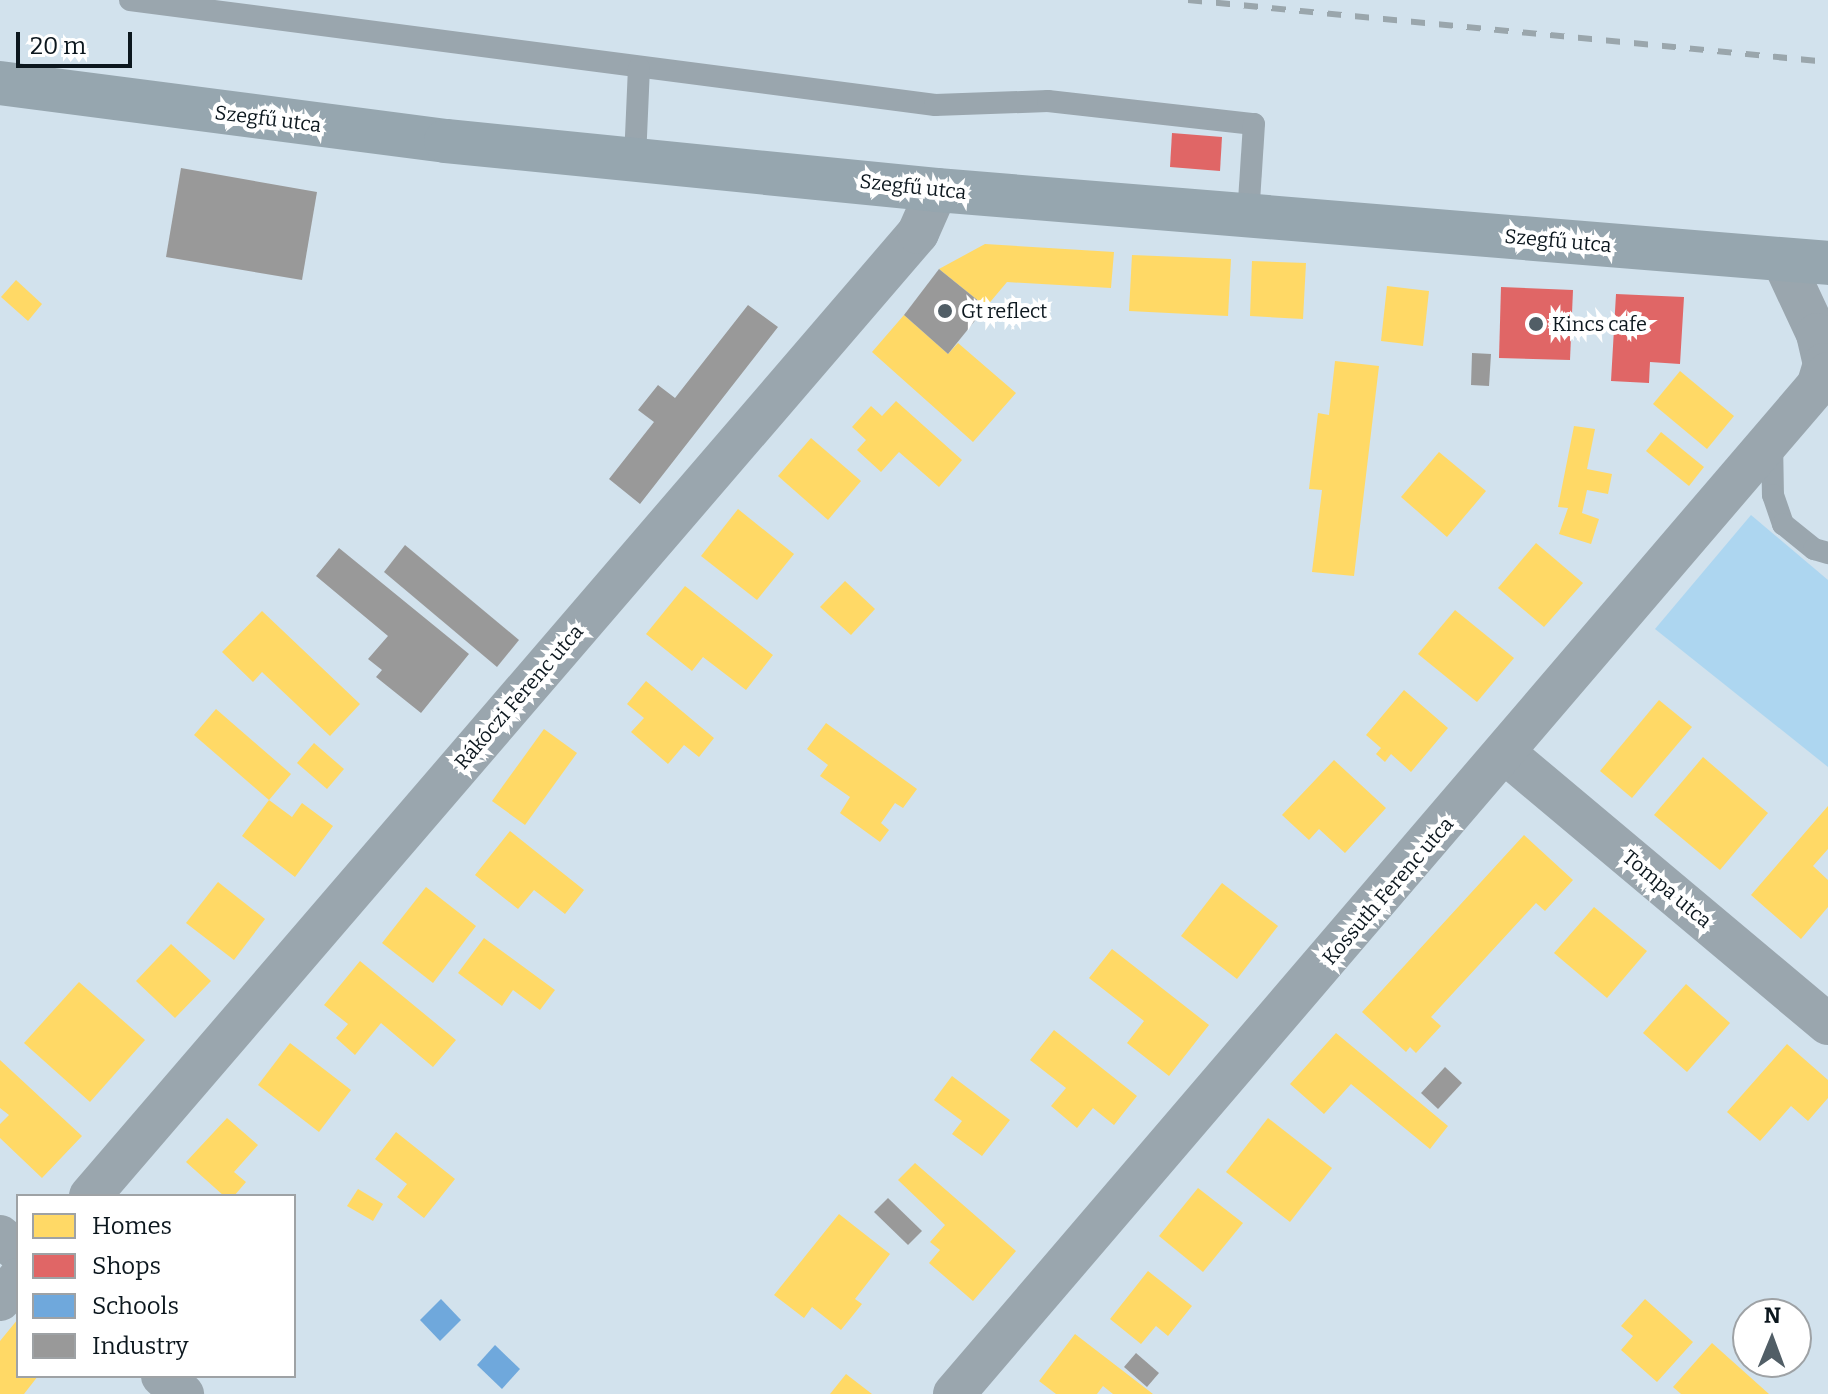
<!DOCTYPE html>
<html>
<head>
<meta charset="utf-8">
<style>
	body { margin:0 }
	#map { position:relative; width:1828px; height:1394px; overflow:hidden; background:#d2e2ed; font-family:Bitter,serif }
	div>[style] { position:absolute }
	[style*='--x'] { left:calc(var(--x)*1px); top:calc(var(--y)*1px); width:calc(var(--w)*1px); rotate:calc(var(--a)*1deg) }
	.green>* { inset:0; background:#add6f0 }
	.homes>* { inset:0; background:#ffd966 }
	.shops>* { inset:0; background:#e06666 }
	.schools>* { inset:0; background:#6fa8dc }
	.industry>* { inset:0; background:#999 }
	.lane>* { height:22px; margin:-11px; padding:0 11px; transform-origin:11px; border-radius:11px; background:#9aa6ae }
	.street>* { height:42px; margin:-21px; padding:0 21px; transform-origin:21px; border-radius:21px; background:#9aa6ae }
	.secondary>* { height:44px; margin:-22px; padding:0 22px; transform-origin:22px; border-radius:22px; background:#96a6af }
	.rail>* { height:6px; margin-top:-3px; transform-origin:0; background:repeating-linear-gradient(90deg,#9aa6ac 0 14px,transparent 0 28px) }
	.dots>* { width:22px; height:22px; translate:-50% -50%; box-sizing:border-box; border:4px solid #fff; border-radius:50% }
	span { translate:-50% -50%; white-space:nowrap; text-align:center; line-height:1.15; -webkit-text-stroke:8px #fff; paint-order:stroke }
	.street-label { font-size:20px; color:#0c171e }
	.poi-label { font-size:20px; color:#0c171e }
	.left { translate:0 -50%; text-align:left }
	.legend { position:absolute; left:16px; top:1194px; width:280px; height:184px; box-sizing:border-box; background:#fff; border:2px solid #9ea2a5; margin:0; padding:10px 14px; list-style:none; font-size:24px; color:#0c171e }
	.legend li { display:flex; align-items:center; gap:16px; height:40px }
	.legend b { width:40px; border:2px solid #9ea2a5 }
	.north { position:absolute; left:1732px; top:1298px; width:80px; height:80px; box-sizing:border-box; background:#fff; border:2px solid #9ea2a5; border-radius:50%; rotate:1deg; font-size:22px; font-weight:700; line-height:32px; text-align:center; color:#0c171e }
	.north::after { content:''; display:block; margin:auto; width:28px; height:36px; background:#515e66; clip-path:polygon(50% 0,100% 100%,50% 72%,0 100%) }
	.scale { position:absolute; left:16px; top:32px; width:116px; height:36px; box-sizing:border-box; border:4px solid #0c171e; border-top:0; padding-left:10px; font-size:24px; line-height:28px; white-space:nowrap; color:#0c171e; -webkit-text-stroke:6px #fff; paint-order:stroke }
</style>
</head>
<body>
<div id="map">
	<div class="green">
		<div style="clip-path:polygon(1751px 515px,1828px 580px,1828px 767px,1655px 629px)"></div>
	</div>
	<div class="homes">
		<div style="clip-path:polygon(985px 244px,1114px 252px,1111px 288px,1007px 282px,986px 307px,939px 269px)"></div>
		<div style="clip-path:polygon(1132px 255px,1231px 259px,1228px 316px,1129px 311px)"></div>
		<div style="clip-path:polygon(1252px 261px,1306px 263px,1303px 319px,1250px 316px)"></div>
		<div style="clip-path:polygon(16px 280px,42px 304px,28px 321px,1px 297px)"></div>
		<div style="clip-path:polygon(1387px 286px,1429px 291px,1423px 346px,1381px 341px)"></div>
		<div style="clip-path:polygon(904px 315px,948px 354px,958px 343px,1016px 393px,973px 442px,872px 352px)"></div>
		<div style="clip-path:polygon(1335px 361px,1379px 366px,1354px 576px,1312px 572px,1322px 490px,1309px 489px,1318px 413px,1329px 415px)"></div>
		<div style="clip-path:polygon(1680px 371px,1734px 416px,1707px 449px,1653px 404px)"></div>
		<div style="clip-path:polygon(896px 401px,962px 460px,939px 487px,899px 452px,881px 472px,857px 450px,866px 440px,852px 427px,871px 406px,882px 416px)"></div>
		<div style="clip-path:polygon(1574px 426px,1595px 429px,1587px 469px,1612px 474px,1608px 494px,1587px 490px,1582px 513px,1599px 519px,1591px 544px,1559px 534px,1568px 508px,1558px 507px)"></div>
		<div style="clip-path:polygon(1661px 432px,1704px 467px,1689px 486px,1646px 451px)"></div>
		<div style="clip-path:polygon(811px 438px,861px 481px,828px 520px,778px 476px)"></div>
		<div style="clip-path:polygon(1439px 452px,1486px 491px,1447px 537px,1401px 497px)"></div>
		<div style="clip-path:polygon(738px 509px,794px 554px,757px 600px,701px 556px)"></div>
		<div style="clip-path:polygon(1536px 543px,1583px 583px,1544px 627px,1498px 588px)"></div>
		<div style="clip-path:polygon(845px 581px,875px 609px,851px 635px,820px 607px)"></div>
		<div style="clip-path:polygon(685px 586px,773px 655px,746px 690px,703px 657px,692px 671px,646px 634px)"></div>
		<div style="clip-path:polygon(1455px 610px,1514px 658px,1477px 702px,1418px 654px)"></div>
		<div style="clip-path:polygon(262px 611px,360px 704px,330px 736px,262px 672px,253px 682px,222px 652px)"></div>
		<div style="clip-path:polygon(646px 681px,714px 738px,699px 757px,684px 745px,668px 764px,631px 732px,644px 718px,627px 704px)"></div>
		<div style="clip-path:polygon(1404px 690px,1448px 728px,1411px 772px,1391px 754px,1385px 762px,1376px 754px,1381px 748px,1366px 735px)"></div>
		<div style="clip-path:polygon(1659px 700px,1692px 727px,1632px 798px,1600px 771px)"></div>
		<div style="clip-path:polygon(216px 709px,291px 774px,269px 800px,194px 735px)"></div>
		<div style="clip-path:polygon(826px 723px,917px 789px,903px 808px,895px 803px,881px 823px,889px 830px,880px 842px,840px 813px,850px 797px,820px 776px,828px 765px,807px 749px)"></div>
		<div style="clip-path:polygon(544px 729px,577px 753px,525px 825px,492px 801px)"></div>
		<div style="clip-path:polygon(314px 743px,344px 769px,327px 789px,297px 763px)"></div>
		<div style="clip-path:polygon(1703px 757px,1768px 813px,1720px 870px,1654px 815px)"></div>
		<div style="clip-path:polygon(1334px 760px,1386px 808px,1345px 853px,1319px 829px,1309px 840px,1282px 815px)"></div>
		<div style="clip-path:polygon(269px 800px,292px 817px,302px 803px,333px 826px,295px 877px,242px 836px)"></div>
		<div style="clip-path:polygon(1828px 806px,1828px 849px,1813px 866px,1828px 880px,1828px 907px,1801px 939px,1751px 895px)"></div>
		<div style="clip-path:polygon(510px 831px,584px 890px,565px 914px,534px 890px,518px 909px,475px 875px)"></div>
		<div style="clip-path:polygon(1524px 835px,1573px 880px,1545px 911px,1536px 903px,1431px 1017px,1441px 1026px,1416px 1053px,1410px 1047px,1406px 1052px,1362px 1012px)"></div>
		<div style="clip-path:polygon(218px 882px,265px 919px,234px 960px,186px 923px)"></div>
		<div style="clip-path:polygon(1222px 883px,1278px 926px,1237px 979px,1181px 936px)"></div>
		<div style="clip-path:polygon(426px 887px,476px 926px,433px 983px,382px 943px)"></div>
		<div style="clip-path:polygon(1594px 907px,1647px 951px,1607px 998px,1554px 953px)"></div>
		<div style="clip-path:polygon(484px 938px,555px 990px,540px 1010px,513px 990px,502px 1006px,458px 973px)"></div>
		<div style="clip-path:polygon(171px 944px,211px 981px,175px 1018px,136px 981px)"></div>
		<div style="clip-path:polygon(1112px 949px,1209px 1025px,1169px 1076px,1127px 1043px,1144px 1021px,1089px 978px)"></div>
		<div style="clip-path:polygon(360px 961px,456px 1040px,433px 1067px,381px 1023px,355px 1055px,336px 1038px,348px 1024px,324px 1005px)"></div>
		<div style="clip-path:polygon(79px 982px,145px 1040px,90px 1102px,24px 1043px)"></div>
		<div style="clip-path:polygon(1686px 984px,1730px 1023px,1687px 1072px,1643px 1033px)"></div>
		<div style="clip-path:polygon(1054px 1030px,1137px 1096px,1114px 1125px,1093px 1108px,1077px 1128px,1051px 1106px,1066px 1088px,1030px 1060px)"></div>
		<div style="clip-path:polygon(1336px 1033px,1448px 1126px,1430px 1149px,1351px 1084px,1324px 1114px,1290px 1084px)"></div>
		<div style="clip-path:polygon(290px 1043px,351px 1090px,319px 1132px,258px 1085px)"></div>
		<div style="clip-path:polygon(1787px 1044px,1828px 1080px,1828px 1098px,1808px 1121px,1791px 1106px,1760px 1141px,1727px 1112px)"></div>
		<div style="clip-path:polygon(0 1060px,82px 1136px,42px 1178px,0 1138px,0 1124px,9px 1115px,0 1108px)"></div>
		<div style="clip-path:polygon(952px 1076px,1010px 1120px,982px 1156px,952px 1134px,962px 1121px,934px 1100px)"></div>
		<div style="clip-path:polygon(227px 1118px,258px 1145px,234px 1172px,246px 1182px,234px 1196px,224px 1196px,186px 1162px)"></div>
		<div style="clip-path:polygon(1268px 1118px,1332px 1168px,1290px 1222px,1226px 1172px)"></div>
		<div style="clip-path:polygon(396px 1132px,455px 1179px,424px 1218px,397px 1197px,407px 1184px,375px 1159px)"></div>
		<div style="clip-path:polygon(915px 1163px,1016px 1251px,973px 1301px,929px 1263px,940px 1250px,930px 1242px,945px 1225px,898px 1180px)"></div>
		<div style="clip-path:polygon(1198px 1188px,1243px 1223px,1203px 1272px,1159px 1236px)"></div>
		<div style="clip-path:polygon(358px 1189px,383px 1204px,373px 1221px,347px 1206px)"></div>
		<div style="clip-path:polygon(839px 1214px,890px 1254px,855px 1299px,862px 1304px,841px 1330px,812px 1307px,804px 1318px,774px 1295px)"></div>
		<div style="clip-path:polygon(1148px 1271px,1192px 1306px,1168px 1336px,1156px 1326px,1141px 1344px,1110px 1319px)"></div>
		<div style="clip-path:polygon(1645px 1299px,1693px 1342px,1657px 1382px,1621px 1350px,1633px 1336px,1621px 1326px)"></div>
		<div style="clip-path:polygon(18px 1319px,18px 1376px,38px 1376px,24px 1394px,0 1394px,0 1341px)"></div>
		<div style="clip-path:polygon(1075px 1334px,1153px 1394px,1113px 1394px,1103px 1386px,1097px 1394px,1056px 1394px,1039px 1381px)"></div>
		<div style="clip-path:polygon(1712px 1343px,1769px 1394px,1681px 1394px,1673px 1387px)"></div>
		<div style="clip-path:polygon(846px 1374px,872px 1394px,830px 1394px)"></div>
	</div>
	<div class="shops">
		<div style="clip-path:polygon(1172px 133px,1222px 137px,1220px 171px,1170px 167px)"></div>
		<div style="clip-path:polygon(1501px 287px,1573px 290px,1570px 360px,1499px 358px)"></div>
		<div style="clip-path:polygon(1616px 294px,1684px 297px,1680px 364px,1650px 362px,1649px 383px,1611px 381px)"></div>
	</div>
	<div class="schools">
		<div style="clip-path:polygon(441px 1299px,461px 1320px,440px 1341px,420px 1320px)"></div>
		<div style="clip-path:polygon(495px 1345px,520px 1369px,502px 1389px,477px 1365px)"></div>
	</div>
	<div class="industry">
		<div style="clip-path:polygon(181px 168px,317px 192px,302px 280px,166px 257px)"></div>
		<div style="clip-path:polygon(939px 269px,986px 307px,948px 354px,904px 315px)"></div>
		<div style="clip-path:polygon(748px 305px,778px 327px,640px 504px,609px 479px,654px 422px,638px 410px,658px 385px,675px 398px)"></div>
		<div style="clip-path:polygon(1472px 353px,1491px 354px,1489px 386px,1471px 385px)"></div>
		<div style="clip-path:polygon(405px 545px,519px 640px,497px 667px,384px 572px)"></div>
		<div style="clip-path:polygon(339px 548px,469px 654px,421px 713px,376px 677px,382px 670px,368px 659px,388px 636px,316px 576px)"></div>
		<div style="clip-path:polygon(1445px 1067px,1462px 1083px,1438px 1109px,1421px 1093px)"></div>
		<div style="clip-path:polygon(888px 1198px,922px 1231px,908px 1245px,874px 1212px)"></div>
		<div style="clip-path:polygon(1136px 1353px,1159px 1373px,1147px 1387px,1124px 1367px)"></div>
	</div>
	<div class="lane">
		<div style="--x:130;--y:0;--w:812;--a:7.43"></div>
		<div style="--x:935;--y:105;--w:113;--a:-2"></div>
		<div style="--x:1048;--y:101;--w:207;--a:6.4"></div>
		<div style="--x:1254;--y:124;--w:92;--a:93.7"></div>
		<div style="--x:635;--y:159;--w:91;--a:-87.5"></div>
		<div style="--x:1772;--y:440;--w:55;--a:89"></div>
		<div style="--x:1773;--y:495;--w:31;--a:71"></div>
		<div style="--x:1783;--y:524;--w:40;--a:39"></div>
		<div style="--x:1814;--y:549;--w:15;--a:16"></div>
	</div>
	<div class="street">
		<div style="--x:1782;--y:259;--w:83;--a:65"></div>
		<div style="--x:1817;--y:334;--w:31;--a:77"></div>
		<div style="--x:1824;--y:364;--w:21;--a:107"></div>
		<div style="--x:1506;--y:754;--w:420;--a:40"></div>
		<div style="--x:90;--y:1196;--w:1270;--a:-49.31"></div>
		<div style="--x:918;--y:233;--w:47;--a:-66.2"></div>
		<div style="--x:0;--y:1236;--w:23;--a:40"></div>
		<div style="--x:0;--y:1300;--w:28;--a:-49"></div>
		<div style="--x:162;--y:1376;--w:28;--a:41"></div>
		<div style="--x:954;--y:1394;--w:1344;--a:-49.44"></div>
	</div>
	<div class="secondary">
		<div style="--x:0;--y:83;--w:450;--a:7.4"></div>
		<div style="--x:446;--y:141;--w:493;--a:5.7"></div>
		<div style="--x:937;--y:190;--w:894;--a:4.68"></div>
	</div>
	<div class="rail">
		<div style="--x:1188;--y:0;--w:643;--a:5.53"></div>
	</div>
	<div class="dots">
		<div style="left:945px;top:311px;background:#515e66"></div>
		<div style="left:1536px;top:324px;background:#515e66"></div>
	</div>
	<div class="street-label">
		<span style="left:268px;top:119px;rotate:7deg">Szegfű utca</span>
		<span style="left:913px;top:187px;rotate:6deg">Szegfű utca</span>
		<span style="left:1558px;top:241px;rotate:5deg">Szegfű utca</span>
		<span style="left:519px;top:697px;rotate:-49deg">Rákóczi Ferenc utca</span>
		<span style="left:1667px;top:889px;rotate:40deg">Tompa utca</span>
		<span style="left:1388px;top:891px;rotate:-49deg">Kossuth Ferenc utca</span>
	</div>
	<div class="poi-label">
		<span class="left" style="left:961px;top:311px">Gt reflect</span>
		<span class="left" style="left:1552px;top:324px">Kincs cafe</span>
	</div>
	<ul class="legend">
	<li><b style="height:22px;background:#ffd966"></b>Homes</li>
	<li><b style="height:22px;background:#e06666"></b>Shops</li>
	<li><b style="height:22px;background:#6fa8dc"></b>Schools</li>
	<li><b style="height:22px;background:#999"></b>Industry</li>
	</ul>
	<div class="north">N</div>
	<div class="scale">20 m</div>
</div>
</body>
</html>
